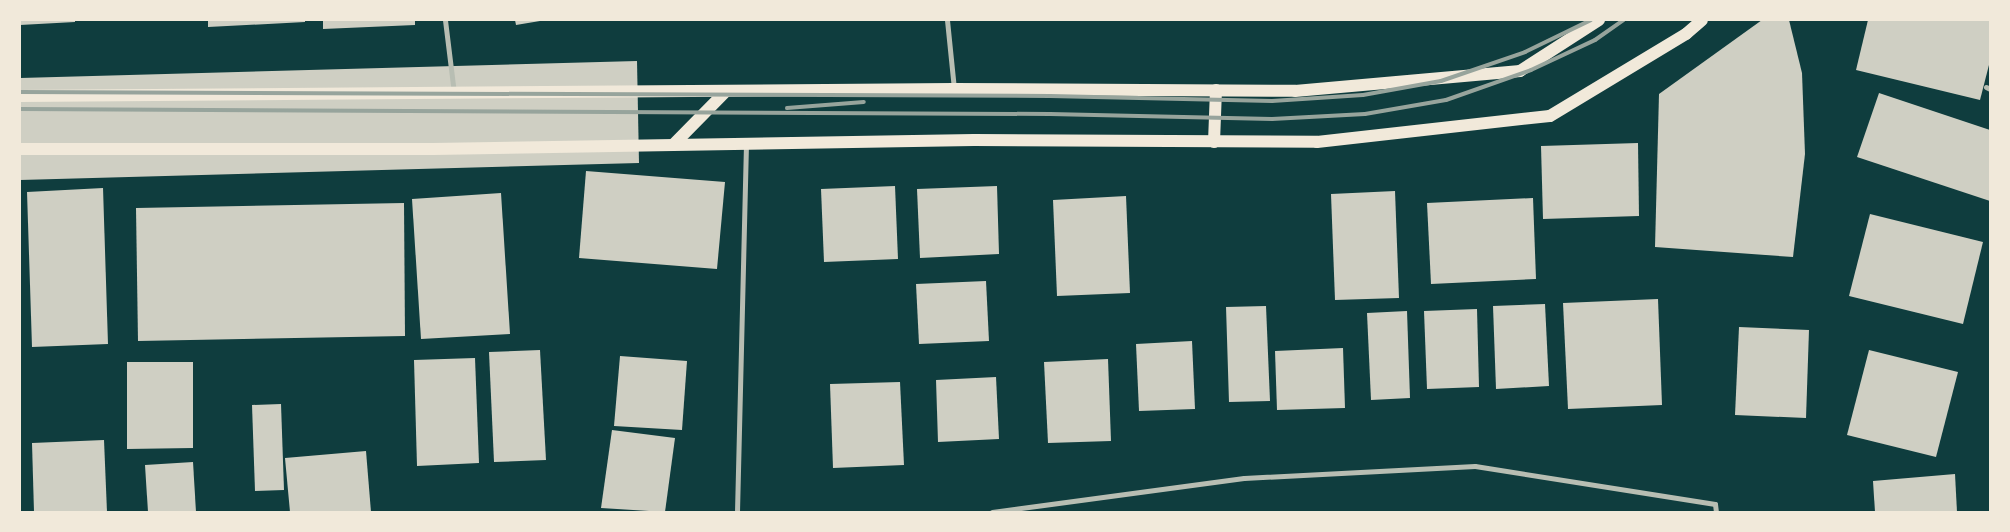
<!DOCTYPE html>
<html>
<head>
<meta charset="utf-8">
<style>
	body { margin:0 }
	#map { position:relative; width:2010px; height:532px; overflow:hidden; background:#0f3d3e; font-family:"Zilla Slab",serif }
	div>[style] { position:absolute }
	[style*='--x'] { left:calc(var(--x)*1px); top:calc(var(--y)*1px); width:calc(var(--w)*1px); rotate:calc(var(--a)*1deg) }
	.building>* { inset:0; background:#cfcfc3 }
	.minor>* { height:5px; margin:-2.5px; padding:0 2.5px; transform-origin:2.5px; border-radius:2.5px; background:#b8beb3 }
	.primary>* { height:12px; margin:-6px; padding:0 6px; transform-origin:6px; border-radius:6px; background:#f1e9da }
	.rail>* { height:4px; margin:-2px; padding:0 2px; transform-origin:2px; border-radius:2px; background:#97a49c }
	span { translate:-50% -50%; white-space:nowrap; text-align:center; line-height:1.15; -webkit-text-stroke:5px #f1e9da; paint-order:stroke }
	.frame { position:absolute; inset:0; border:21px solid #f1e9da; pointer-events:none }
</style>
</head>
<body>
<div id="map">
	<div class="building">
		<div style="clip-path:polygon(20px 20px,75px 20px,75px 22px,20px 25px)"></div>
		<div style="clip-path:polygon(208px 20px,305px 20px,305px 22px,208px 27px)"></div>
		<div style="clip-path:polygon(323px 20px,415px 20px,415px 25px,323px 29px)"></div>
		<div style="clip-path:polygon(515px 20px,540px 20px,540px 21px,516px 25px)"></div>
		<div style="clip-path:polygon(1762px 20px,1789px 20px,1802px 73px,1805px 154px,1793px 257px,1655px 247px,1659px 94px)"></div>
		<div style="clip-path:polygon(1868px 20px,1990px 20px,1990px 61px,1980px 100px,1856px 70px)"></div>
		<div style="clip-path:polygon(637px 61px,639px 163px,20px 180px,20px 78px)"></div>
		<div style="clip-path:polygon(1879px 93px,1990px 130px,1990px 201px,1857px 157px)"></div>
		<div style="clip-path:polygon(1638px 143px,1639px 216px,1543px 219px,1541px 146px)"></div>
		<div style="clip-path:polygon(586px 171px,725px 182px,717px 269px,579px 258px)"></div>
		<div style="clip-path:polygon(895px 186px,898px 259px,824px 262px,821px 189px)"></div>
		<div style="clip-path:polygon(997px 186px,999px 254px,920px 258px,917px 189px)"></div>
		<div style="clip-path:polygon(103px 188px,108px 344px,32px 347px,27px 192px)"></div>
		<div style="clip-path:polygon(1395px 191px,1399px 298px,1335px 300px,1331px 194px)"></div>
		<div style="clip-path:polygon(501px 193px,510px 334px,421px 339px,412px 199px)"></div>
		<div style="clip-path:polygon(1126px 196px,1130px 293px,1057px 296px,1053px 200px)"></div>
		<div style="clip-path:polygon(1533px 198px,1536px 279px,1431px 284px,1427px 203px)"></div>
		<div style="clip-path:polygon(404px 203px,405px 336px,138px 341px,136px 208px)"></div>
		<div style="clip-path:polygon(1870px 214px,1983px 242px,1963px 324px,1849px 296px)"></div>
		<div style="clip-path:polygon(986px 281px,989px 341px,919px 344px,916px 284px)"></div>
		<div style="clip-path:polygon(1658px 299px,1662px 405px,1568px 409px,1563px 303px)"></div>
		<div style="clip-path:polygon(1545px 304px,1549px 386px,1496px 389px,1493px 306px)"></div>
		<div style="clip-path:polygon(1266px 306px,1270px 401px,1229px 402px,1226px 307px)"></div>
		<div style="clip-path:polygon(1477px 309px,1479px 387px,1427px 389px,1424px 311px)"></div>
		<div style="clip-path:polygon(1407px 311px,1410px 398px,1371px 400px,1367px 313px)"></div>
		<div style="clip-path:polygon(1739px 327px,1809px 330px,1806px 418px,1735px 415px)"></div>
		<div style="clip-path:polygon(1192px 341px,1195px 409px,1139px 411px,1136px 344px)"></div>
		<div style="clip-path:polygon(1343px 348px,1345px 408px,1277px 410px,1275px 351px)"></div>
		<div style="clip-path:polygon(540px 350px,546px 460px,494px 462px,489px 352px)"></div>
		<div style="clip-path:polygon(1869px 350px,1958px 372px,1936px 457px,1847px 435px)"></div>
		<div style="clip-path:polygon(620px 356px,687px 361px,682px 430px,614px 426px)"></div>
		<div style="clip-path:polygon(475px 358px,479px 463px,417px 466px,414px 360px)"></div>
		<div style="clip-path:polygon(1108px 359px,1111px 441px,1048px 443px,1044px 362px)"></div>
		<div style="clip-path:polygon(127px 362px,193px 362px,193px 448px,127px 449px)"></div>
		<div style="clip-path:polygon(996px 377px,999px 439px,938px 442px,936px 380px)"></div>
		<div style="clip-path:polygon(900px 382px,904px 465px,833px 468px,830px 384px)"></div>
		<div style="clip-path:polygon(281px 404px,284px 490px,255px 491px,252px 405px)"></div>
		<div style="clip-path:polygon(612px 430px,675px 438px,665px 512px,601px 508px)"></div>
		<div style="clip-path:polygon(104px 440px,107px 512px,34px 512px,32px 443px)"></div>
		<div style="clip-path:polygon(366px 451px,371px 512px,290px 512px,285px 458px)"></div>
		<div style="clip-path:polygon(193px 462px,196px 512px,148px 512px,145px 465px)"></div>
		<div style="clip-path:polygon(1955px 474px,1957px 512px,1875px 512px,1873px 481px)"></div>
	</div>
	<div class="minor">
		<div style="--x:445;--y:20;--w:74;--a:83"></div>
		<div style="--x:947;--y:20;--w:69;--a:84.2"></div>
		<div style="--x:1986;--y:87;--w:4;--a:27"></div>
		<div style="--x:737;--y:512;--w:368;--a:-88.6"></div>
		<div style="--x:992;--y:512;--w:254;--a:-7.7"></div>
		<div style="--x:1244;--y:478;--w:231;--a:-3"></div>
		<div style="--x:1475;--y:466;--w:243;--a:9"></div>
		<div style="--x:1715;--y:504;--w:8;--a:83"></div>
	</div>
	<div class="primary">
		<div style="--x:20;--y:96;--w:934;--a:-0.43"></div>
		<div style="--x:954;--y:89;--w:341;--a:0.3"></div>
		<div style="--x:1295;--y:91;--w:226;--a:-5.1"></div>
		<div style="--x:1520;--y:71;--w:94;--a:-32.8"></div>
		<div style="--x:1214;--y:142;--w:52;--a:-87.8"></div>
		<div style="--x:673;--y:145;--w:74;--a:-45.5"></div>
		<div style="--x:20;--y:149;--w:413;--a:0"></div>
		<div style="--x:433;--y:149;--w:541;--a:-0.95"></div>
		<div style="--x:974;--y:140;--w:343;--a:0.3"></div>
		<div style="--x:1317;--y:142;--w:234;--a:-6.4"></div>
		<div style="--x:1550;--y:116;--w:159;--a:-31.1"></div>
		<div style="--x:1686;--y:34;--w:21;--a:-41"></div>
	</div>
	<div class="rail">
		<div style="--x:20;--y:92;--w:1030;--a:0.22"></div>
		<div style="--x:1050;--y:96;--w:222;--a:1.3"></div>
		<div style="--x:1272;--y:101;--w:91;--a:-3.8"></div>
		<div style="--x:1363;--y:95;--w:79;--a:-10.2"></div>
		<div style="--x:1441;--y:81;--w:89;--a:-19"></div>
		<div style="--x:1525;--y:52;--w:73;--a:-25.9"></div>
		<div style="--x:787;--y:108;--w:77;--a:-4.5"></div>
		<div style="--x:20;--y:109;--w:1030;--a:0.28"></div>
		<div style="--x:1050;--y:114;--w:222;--a:1.3"></div>
		<div style="--x:1272;--y:119;--w:93;--a:-3.1"></div>
		<div style="--x:1365;--y:114;--w:82;--a:-9.8"></div>
		<div style="--x:1446;--y:100;--w:90;--a:-19.4"></div>
		<div style="--x:1531;--y:70;--w:71;--a:-25.1"></div>
		<div style="--x:1595;--y:40;--w:35;--a:-35"></div>
	</div>
	<div class="frame"></div>
</div>
</body>
</html>
